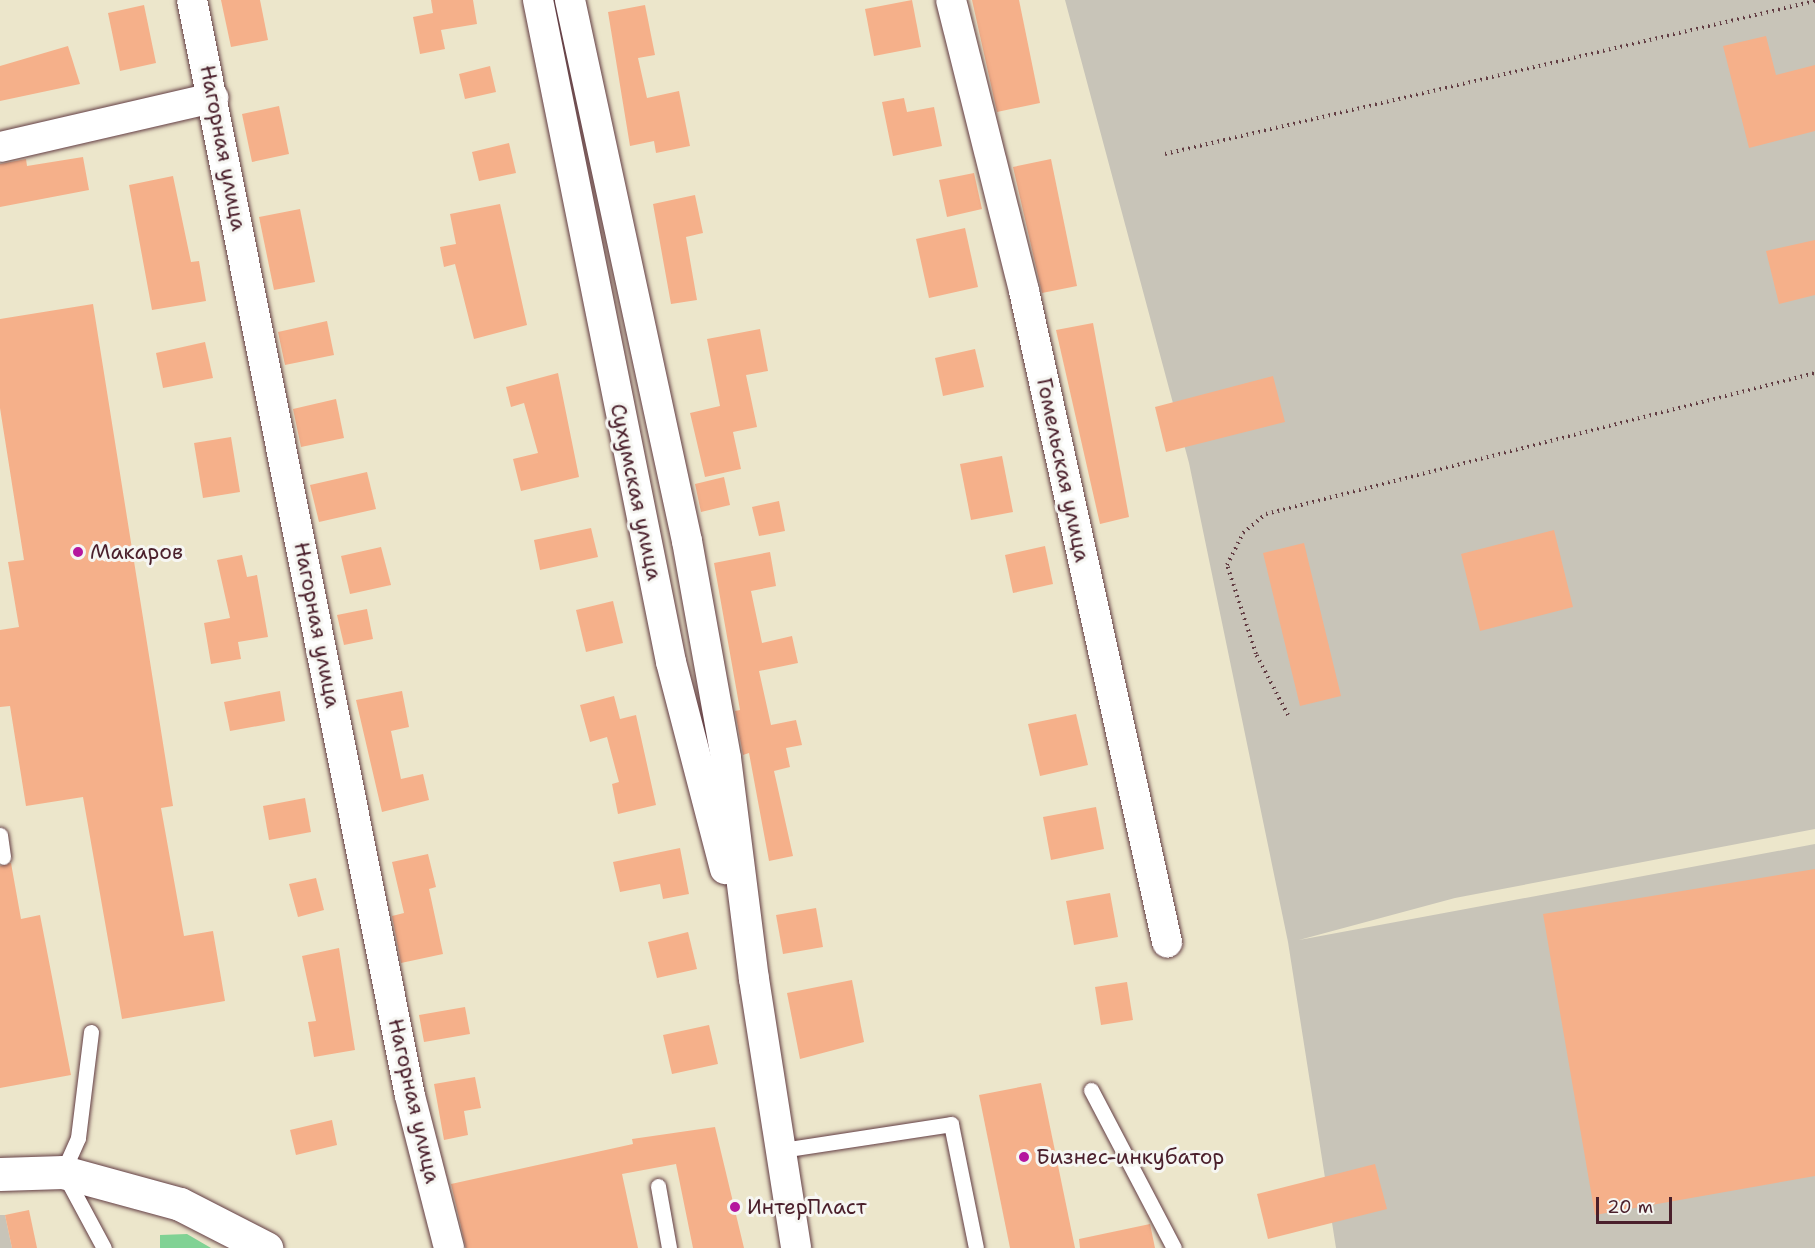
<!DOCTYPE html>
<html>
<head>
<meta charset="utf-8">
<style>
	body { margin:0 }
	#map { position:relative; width:1815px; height:1248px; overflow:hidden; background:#ece6cb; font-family:"Shantell Sans",sans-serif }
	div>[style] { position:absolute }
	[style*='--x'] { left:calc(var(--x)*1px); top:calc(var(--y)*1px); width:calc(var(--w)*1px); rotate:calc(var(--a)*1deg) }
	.industrial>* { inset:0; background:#c8c4b8 }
	.green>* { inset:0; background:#80d294 }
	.building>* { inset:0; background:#f5b08a }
	.path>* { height:4px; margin-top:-2px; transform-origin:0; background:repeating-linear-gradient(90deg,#623d43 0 1.5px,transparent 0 6px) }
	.roads { filter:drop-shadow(0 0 2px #623d43) drop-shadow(0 0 2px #623d43) }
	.service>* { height:15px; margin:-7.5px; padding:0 7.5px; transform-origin:7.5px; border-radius:7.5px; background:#fff }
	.minor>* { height:30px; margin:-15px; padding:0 15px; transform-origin:15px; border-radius:15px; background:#fff }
	.tertiary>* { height:33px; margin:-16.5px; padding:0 16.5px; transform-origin:16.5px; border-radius:16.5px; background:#fff }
	.dots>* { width:16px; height:16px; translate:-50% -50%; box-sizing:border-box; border:3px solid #f6f6f2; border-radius:50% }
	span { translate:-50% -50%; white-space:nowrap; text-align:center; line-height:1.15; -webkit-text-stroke:6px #f6f6f2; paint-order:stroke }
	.street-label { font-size:21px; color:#4a1f2b }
	.poi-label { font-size:21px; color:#4a1f2b }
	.left { translate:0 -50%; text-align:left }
	.scale { position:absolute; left:1596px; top:1197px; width:76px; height:27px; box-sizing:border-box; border:3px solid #4a1f2b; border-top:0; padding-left:8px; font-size:18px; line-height:21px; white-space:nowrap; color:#4a1f2b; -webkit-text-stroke:4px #f6f6f2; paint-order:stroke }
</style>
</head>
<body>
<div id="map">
	<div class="industrial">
		<div style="clip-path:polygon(1065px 0,1815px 0,1815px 829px,1455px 898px,1299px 940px,1815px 844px,1815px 1248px,1336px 1248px,1288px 942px,1189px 463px)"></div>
		<div style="clip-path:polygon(0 1215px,5px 1215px,12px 1248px,0 1248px)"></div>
	</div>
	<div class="green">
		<div style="clip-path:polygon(187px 1234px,211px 1248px,160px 1248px,160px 1235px)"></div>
	</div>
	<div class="building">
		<div style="clip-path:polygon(221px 0,260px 0,268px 40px,231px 47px)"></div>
		<div style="clip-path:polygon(431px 0,473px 0,477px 24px,441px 30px,445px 49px,420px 54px,413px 17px,433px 13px)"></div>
		<div style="clip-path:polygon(912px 0,921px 47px,874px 56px,865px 9px)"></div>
		<div style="clip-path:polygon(972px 0,1019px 0,1040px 103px,997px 112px)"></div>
		<div style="clip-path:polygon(144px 5px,156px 63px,120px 71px,108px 13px)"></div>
		<div style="clip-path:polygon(645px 5px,655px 55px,638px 58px,647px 98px,679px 91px,690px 146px,656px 153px,654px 141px,630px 146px,608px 12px)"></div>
		<div style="clip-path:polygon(1766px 36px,1776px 75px,1815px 65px,1815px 131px,1749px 148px,1723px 46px)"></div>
		<div style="clip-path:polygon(68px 46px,80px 84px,0 101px,0 66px)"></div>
		<div style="clip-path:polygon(490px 66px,496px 92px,465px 99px,459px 74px)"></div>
		<div style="clip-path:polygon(904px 98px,907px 112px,934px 107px,942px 146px,893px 156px,882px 102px)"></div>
		<div style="clip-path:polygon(279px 106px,289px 154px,252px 162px,242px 114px)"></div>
		<div style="clip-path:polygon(509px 143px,516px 173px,479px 181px,472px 152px)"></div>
		<div style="clip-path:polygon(83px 157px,89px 190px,0 207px,0 164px,26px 159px,27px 166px)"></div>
		<div style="clip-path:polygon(1051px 159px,1077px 286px,1042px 293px,1013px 167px)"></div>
		<div style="clip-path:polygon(974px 173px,982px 209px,947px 217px,939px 180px)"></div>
		<div style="clip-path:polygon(173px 176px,191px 262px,199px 261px,206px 301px,152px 310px,129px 185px)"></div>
		<div style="clip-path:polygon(695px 195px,703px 233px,686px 237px,697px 300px,671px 304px,653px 204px)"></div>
		<div style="clip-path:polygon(500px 204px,527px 325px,474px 339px,455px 264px,444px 267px,440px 247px,456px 244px,450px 214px)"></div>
		<div style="clip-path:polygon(300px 209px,315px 282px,274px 290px,259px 217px)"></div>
		<div style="clip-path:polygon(965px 228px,978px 287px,929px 298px,916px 239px)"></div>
		<div style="clip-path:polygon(1815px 240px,1815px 295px,1779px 304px,1766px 251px)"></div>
		<div style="clip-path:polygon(93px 304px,173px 806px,161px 808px,184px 936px,213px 931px,225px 1001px,122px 1019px,83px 797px,26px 806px,10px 706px,0 707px,0 630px,19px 627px,8px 562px,24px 560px,0 408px,0 319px)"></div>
		<div style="clip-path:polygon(327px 321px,334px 355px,285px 365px,278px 332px)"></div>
		<div style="clip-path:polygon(1093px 323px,1129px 517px,1100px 524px,1056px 330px)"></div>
		<div style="clip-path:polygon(760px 329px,768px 371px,746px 375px,757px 427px,733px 432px,741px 469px,705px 477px,690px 413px,720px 406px,707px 339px)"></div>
		<div style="clip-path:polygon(205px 342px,213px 378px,163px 388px,156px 353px)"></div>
		<div style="clip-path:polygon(975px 349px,984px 387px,943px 396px,935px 358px)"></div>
		<div style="clip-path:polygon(558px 373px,579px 477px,521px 491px,513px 459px,538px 453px,524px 403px,511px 407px,506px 387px)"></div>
		<div style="clip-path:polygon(1273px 376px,1285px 422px,1166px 452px,1155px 407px)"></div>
		<div style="clip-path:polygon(336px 399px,344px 438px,301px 447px,293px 409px)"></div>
		<div style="clip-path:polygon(231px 437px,240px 492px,203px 498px,194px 443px)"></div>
		<div style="clip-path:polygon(1002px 456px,1013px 512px,971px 520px,960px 464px)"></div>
		<div style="clip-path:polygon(367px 472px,376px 509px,319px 522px,310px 485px)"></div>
		<div style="clip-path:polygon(724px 477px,730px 505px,701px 512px,695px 484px)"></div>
		<div style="clip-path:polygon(779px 501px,785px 531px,759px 536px,752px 507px)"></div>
		<div style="clip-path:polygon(591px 528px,598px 557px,540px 570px,534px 540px)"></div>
		<div style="clip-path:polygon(1554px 530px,1573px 607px,1480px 631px,1461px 554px)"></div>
		<div style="clip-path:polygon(1304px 543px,1341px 696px,1300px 706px,1263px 553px)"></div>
		<div style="clip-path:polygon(1045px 546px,1053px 584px,1013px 593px,1005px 555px)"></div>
		<div style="clip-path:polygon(381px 547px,391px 585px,350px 594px,341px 556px)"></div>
		<div style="clip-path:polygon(770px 552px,776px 586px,751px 591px,762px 643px,792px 636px,798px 663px,759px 671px,771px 725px,796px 720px,802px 745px,786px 748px,790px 767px,774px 771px,793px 856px,769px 861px,749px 753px,743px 755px,735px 711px,740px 710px,714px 563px)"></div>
		<div style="clip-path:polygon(242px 555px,247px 577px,257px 575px,268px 637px,238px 642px,241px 659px,211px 664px,204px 623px,230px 618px,217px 560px)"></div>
		<div style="clip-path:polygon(613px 601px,623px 643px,586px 652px,576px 610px)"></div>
		<div style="clip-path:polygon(367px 609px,373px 639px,344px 645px,337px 615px)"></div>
		<div style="clip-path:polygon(280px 691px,285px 721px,230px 731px,224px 702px)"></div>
		<div style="clip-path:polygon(402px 691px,409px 727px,391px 731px,401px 779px,423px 774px,429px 800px,382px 812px,356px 700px)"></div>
		<div style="clip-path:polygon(614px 696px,620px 719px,636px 715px,656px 805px,618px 814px,612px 784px,619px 782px,607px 737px,590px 742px,580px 705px)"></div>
		<div style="clip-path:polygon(1076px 714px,1088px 765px,1040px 776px,1028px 724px)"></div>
		<div style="clip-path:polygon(305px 798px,311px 832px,269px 840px,263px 806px)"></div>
		<div style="clip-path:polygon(1096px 807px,1104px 849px,1051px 860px,1043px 817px)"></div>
		<div style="clip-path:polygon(680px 848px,689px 894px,663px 899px,660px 884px,620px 892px,613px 862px)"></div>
		<div style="clip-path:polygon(428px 854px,436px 887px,429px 889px,443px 954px,401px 963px,392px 916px,404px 913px,392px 862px)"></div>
		<div style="clip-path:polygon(11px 863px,21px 919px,40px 915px,71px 1075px,0 1088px,0 866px)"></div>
		<div style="clip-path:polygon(1815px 869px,1815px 1176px,1595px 1215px,1543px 914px)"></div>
		<div style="clip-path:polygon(316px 878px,324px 910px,298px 917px,289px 884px)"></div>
		<div style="clip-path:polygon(1110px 893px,1118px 937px,1074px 945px,1066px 901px)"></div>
		<div style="clip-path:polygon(816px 908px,823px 947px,783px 954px,776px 915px)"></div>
		<div style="clip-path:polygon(688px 932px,697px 969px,657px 978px,648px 942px)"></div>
		<div style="clip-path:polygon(339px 948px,355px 1050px,314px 1057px,308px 1022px,316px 1021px,302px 956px)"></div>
		<div style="clip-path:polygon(852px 980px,864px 1042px,800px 1059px,787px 993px)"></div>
		<div style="clip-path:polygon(1127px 982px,1133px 1020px,1101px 1025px,1095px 987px)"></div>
		<div style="clip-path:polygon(465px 1007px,470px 1034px,424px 1042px,419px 1015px)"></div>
		<div style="clip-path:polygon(709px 1025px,718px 1064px,672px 1074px,663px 1035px)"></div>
		<div style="clip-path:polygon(475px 1077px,481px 1108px,464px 1111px,468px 1135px,444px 1140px,434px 1084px)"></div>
		<div style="clip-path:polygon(1041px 1083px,1075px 1248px,1010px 1248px,979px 1095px)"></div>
		<div style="clip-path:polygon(332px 1120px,337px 1145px,296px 1155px,290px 1130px)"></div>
		<div style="clip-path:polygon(715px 1127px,744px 1248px,693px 1248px,676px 1164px,622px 1174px,638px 1248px,466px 1248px,451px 1184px,633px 1144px,632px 1139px)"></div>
		<div style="clip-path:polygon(1375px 1164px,1387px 1209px,1268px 1239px,1257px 1194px)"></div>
		<div style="clip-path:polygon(29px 1210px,37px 1248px,12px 1248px,5px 1215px)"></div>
		<div style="clip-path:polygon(1150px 1224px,1155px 1248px,1080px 1248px,1079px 1239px)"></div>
	</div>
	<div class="path">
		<div style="--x:1165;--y:154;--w:668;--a:-13.25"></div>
		<div style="--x:1288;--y:715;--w:69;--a:-117.7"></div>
		<div style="--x:1256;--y:654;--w:94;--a:-108"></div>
		<div style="--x:1227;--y:565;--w:36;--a:-63"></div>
		<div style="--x:1243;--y:533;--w:30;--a:-40"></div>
		<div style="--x:1266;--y:514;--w:567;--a:-14.4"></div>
	</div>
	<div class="roads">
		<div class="service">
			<div style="--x:0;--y:835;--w:22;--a:82"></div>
			<div style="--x:91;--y:1032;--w:107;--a:97"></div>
			<div style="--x:78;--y:1138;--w:37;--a:114"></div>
			<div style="--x:63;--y:1172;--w:86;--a:61.7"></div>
			<div style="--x:1091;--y:1090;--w:178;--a:62.3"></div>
			<div style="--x:782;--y:1150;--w:171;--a:-8.7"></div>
			<div style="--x:951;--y:1124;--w:126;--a:78.6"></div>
			<div style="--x:658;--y:1186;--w:63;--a:79.9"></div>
		</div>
		<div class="minor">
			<div style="--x:192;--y:0;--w:1117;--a:78.75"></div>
			<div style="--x:410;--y:1096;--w:157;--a:75.6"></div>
			<div style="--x:538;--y:0;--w:675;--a:78.64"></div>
			<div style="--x:671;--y:662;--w:214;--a:75.4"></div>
			<div style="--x:570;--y:0;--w:554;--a:77.8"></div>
			<div style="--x:687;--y:541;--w:220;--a:79.8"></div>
			<div style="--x:726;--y:758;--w:223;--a:82.8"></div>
			<div style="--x:754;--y:979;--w:272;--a:81.1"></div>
			<div style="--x:951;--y:0;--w:300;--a:75.9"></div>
			<div style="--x:1024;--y:291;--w:667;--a:77.61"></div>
			<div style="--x:0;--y:147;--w:219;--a:-13"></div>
		</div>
		<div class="tertiary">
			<div style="--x:0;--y:1174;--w:63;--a:-1.8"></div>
			<div style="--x:63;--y:1172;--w:121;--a:15.3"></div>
			<div style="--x:180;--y:1204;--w:97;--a:27.1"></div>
		</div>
	</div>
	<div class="dots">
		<div style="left:78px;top:552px;background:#b5179e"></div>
		<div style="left:1024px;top:1157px;background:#b5179e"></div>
		<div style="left:735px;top:1207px;background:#b5179e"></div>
	</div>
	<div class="street-label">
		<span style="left:223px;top:148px;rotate:79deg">Нагорная улица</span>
		<span style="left:1063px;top:470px;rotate:78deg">Гомельская улица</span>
		<span style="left:636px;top:492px;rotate:78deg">Сухумская улица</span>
		<span style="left:317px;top:625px;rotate:79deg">Нагорная улица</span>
		<span style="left:414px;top:1101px;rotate:77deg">Нагорная улица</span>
	</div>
	<div class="poi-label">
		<span class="left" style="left:90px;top:552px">Макаров</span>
		<span class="left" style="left:1036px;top:1157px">Бизнес-инкубатор</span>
		<span class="left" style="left:747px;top:1207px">ИнтерПласт</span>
	</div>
	<div class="scale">20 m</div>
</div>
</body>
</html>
